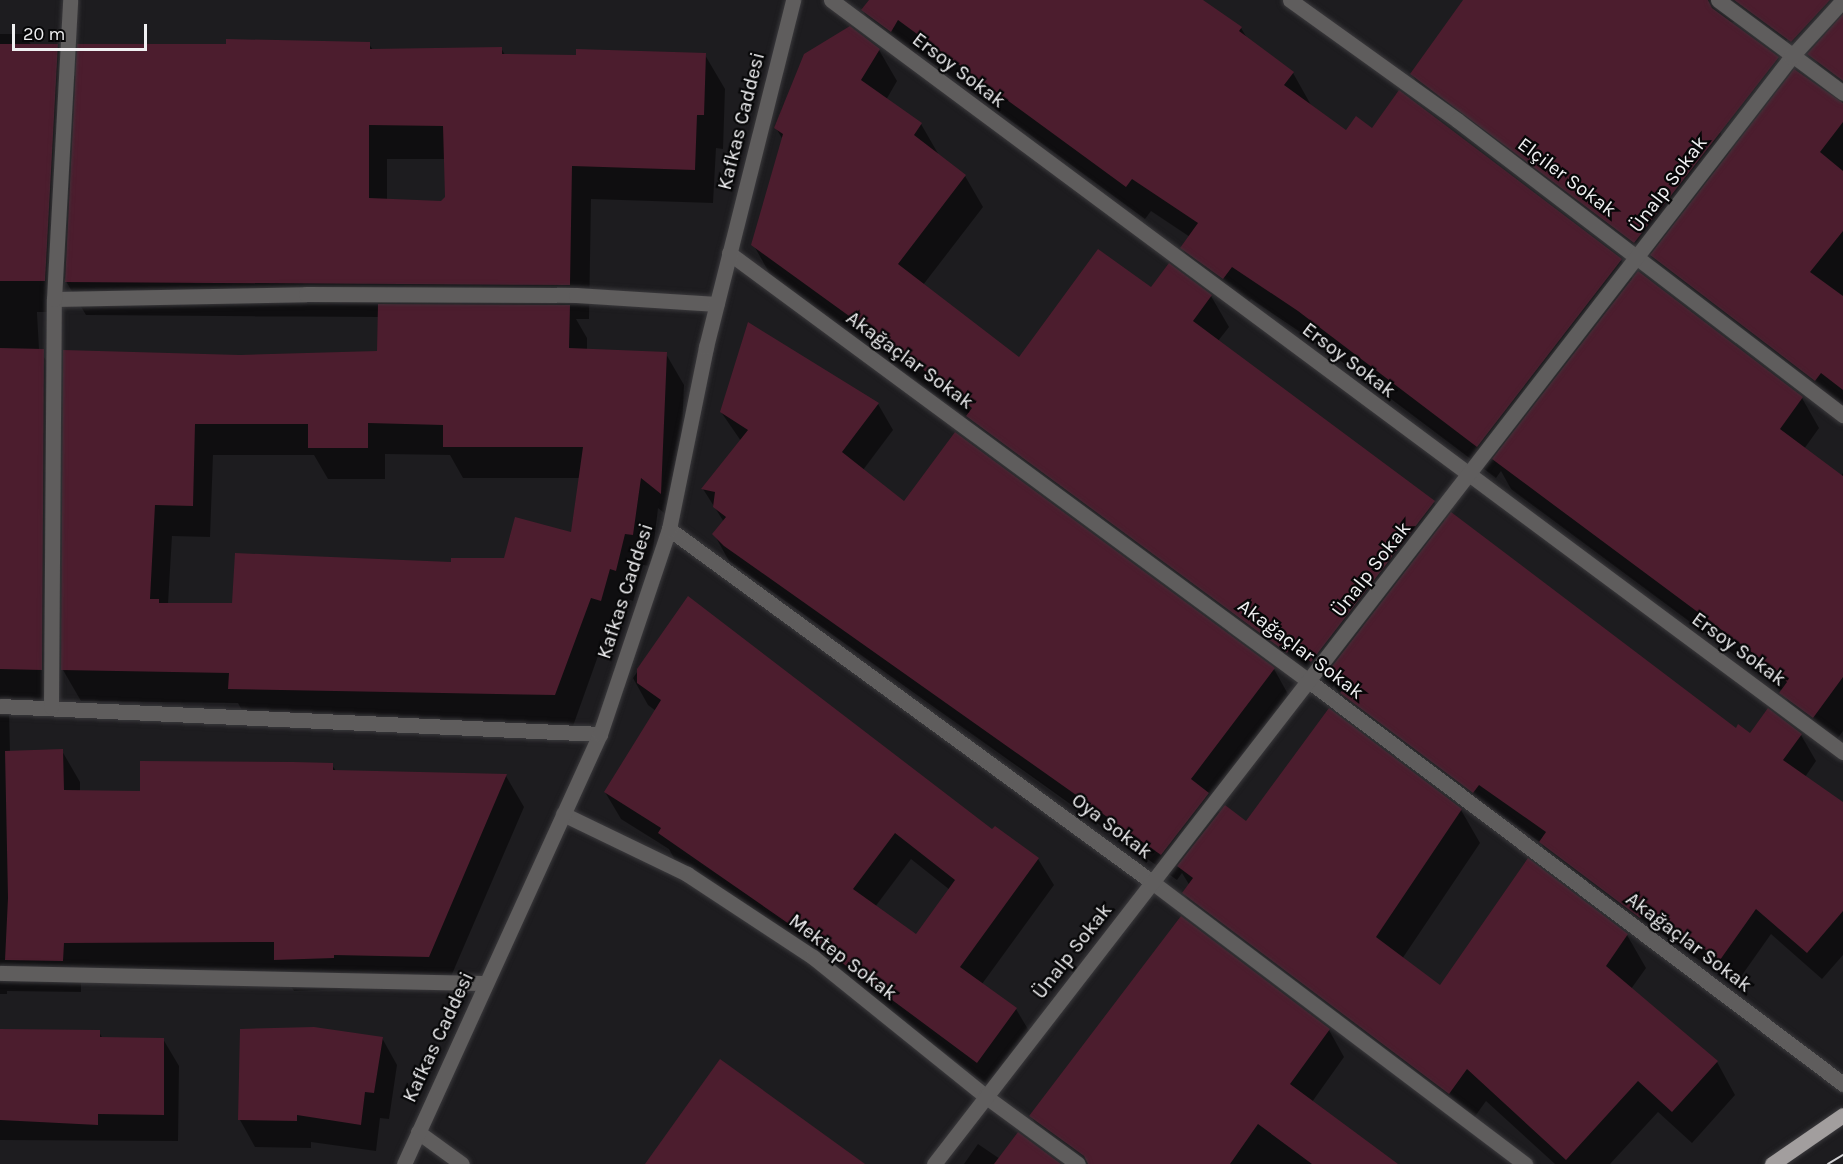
<!DOCTYPE html>
<html>
<head>
<meta charset="utf-8">
<style>
	body { margin:0 }
	#map { position:relative; width:1843px; height:1164px; overflow:hidden; background:#1d1c1f; font-family:Karla,sans-serif }
	div>[style] { position:absolute }
	[style*='--x'] { left:calc(var(--x)*1px); top:calc(var(--y)*1px); width:calc(var(--w)*1px); rotate:calc(var(--a)*1deg) }
	.shadow>* { inset:0; background:#0007 }
	.building>* { inset:0; background:#4c1d2e }
	.roads { filter:drop-shadow(0 0 2px #3b3a3d) drop-shadow(0 0 2px #3b3a3d) }
	.minor>* { height:15px; margin:-7.5px; padding:0 7.5px; transform-origin:7.5px; border-radius:7.5px; background:#5f5d5d }
	.tertiary>* { height:15px; margin:-7.5px; padding:0 7.5px; transform-origin:7.5px; border-radius:7.5px; background:#5f5d5d }
	.primary>* { height:15px; margin:-7.5px; padding:0 7.5px; transform-origin:7.5px; border-radius:7.5px; background:#a29e9e }
	.tram>* { height:1.5px; margin:-0.75px; padding:0 0.75px; transform-origin:0.75px; border-radius:0.75px; background:#d2d2d4 }
	span { translate:-50% -50%; white-space:nowrap; text-align:center; line-height:1.15; -webkit-text-stroke:4.5px #070708; paint-order:stroke }
	.street-label { font-size:20px; color:#f0f0f2 }
	.scale { position:absolute; left:12px; top:24px; width:135px; height:27px; box-sizing:border-box; border:3px solid #f0f0f2; border-top:0; padding-left:8px; font-size:18px; line-height:21px; white-space:nowrap; color:#f0f0f2; -webkit-text-stroke:4px #070708; paint-order:stroke }
</style>
</head>
<body>
<div id="map">
	<div class="shadow">
		<div style="clip-path:polygon(871px 0,1200px 0,1241px 28px,1247px 38px,1293px 73px,1311px 105px,1346px 132px,1372px 130px,1621px 260px,1633px 280px,1802px 398px,1819px 428px,1804px 449px,1841px 476px,1843px 473px,1843px 731px,1831px 747px,1798px 722px,1783px 691px,1511px 489px,1501px 471px,1496px 478px,1318px 344px,1251px 299px,1242px 311px,1201px 280px,1182px 248px,1190px 237px,1151px 211px,1145px 219px,917px 52px,910px 64px,882px 43px,863px 11px)"></div>
		<div style="clip-path:polygon(1465px 0,1817px 0,1780px 49px,1741px 20px,1730px 23px,1720px 132px,1732px 152px,1843px 102px,1843px 406px,1428px 103px,1412px 74px)"></div>
		<div style="clip-path:polygon(1843px 25px,1843px 97px,1833px 90px,1816px 60px)"></div>
		<div style="clip-path:polygon(evenodd,0 34px,25px 34px,31px 45px,57px 45px,77px 80px,369px 44px,373px 50px,501px 48px,505px 55px,705px 55px,725px 89px,723px 149px,716px 148px,713px 203px,591px 199px,589px 319px,576px 319px,587px 338px,587px 350px,666px 354px,684px 385px,678px 524px,658px 508px,651px 566px,643px 565px,633px 601px,627px 599px,619px 631px,608px 628px,573px 726px,247px 720px,238px 703px,81px 701px,63px 670px,65px 351px,240px 356px,379px 352px,379px 317px,86px 315px,64px 278px,62px 312px,37px 312px,39px 350px,61px 382px,59px 700px,44px 700px,43px 713px,9px 711px,10px 752px,62px 751px,80px 782px,80px 792px,141px 792px,332px 765px,336px 771px,506px 776px,524px 807px,446px 988px,351px 985px,352px 989px,294px 991px,283px 973px,81px 974px,81px 992px,7px 991px,7px 994px,0 994px,0 34px,387px 159px,445px 159px,446px 198px,442px 202px,387px 200px,387px 159px,0 34px,385px 454px,450px 455px,463px 478px,580px 478px,572px 534px,505px 559px,234px 605px,168px 604px,172px 536px,210px 537px,213px 455px,314px 455px,328px 479px,385px 479px,385px 454px)"></div>
		<div style="clip-path:polygon(879px 50px,897px 81px,886px 100px,921px 124px,940px 157px,965px 176px,983px 207px,923px 285px,1019px 359px,1152px 289px,1211px 296px,1229px 327px,1218px 341px,1434px 502px,1445px 522px,1736px 730px,1750px 735px,1801px 735px,1816px 761px,1805px 777px,1843px 804px,1843px 955px,1822px 979px,1771px 934px,1735px 985px,1662px 934px,1655px 944px,1556px 869px,1541px 843px,1494px 810px,1489px 818px,1343px 700px,1334px 685px,1329px 692px,986px 447px,963px 415px,771px 276px,753px 244px,783px 140px,776px 128px)"></div>
		<div style="clip-path:polygon(878px 404px,893px 430px,863px 470px,904px 503px,1274px 669px,1289px 696px,1211px 799px,1220px 814px,1246px 824px,1329px 710px,1461px 810px,1480px 843px,1402px 959px,1440px 987px,1528px 861px,1627px 935px,1646px 968px,1631px 989px,1717px 1062px,1735px 1095px,1692px 1143px,1658px 1112px,1610px 1164px,1555px 1164px,1486px 1101px,1468px 1126px,1203px 925px,1184px 893px,1190px 886px,1182px 873px,1177px 880px,729px 561px,714px 534px,724px 522px,703px 489px,741px 441px,721px 412px)"></div>
		<div style="clip-path:polygon(evenodd,689px 598px,993px 831px,1038px 859px,1054px 885px,982px 984px,1016px 1009px,1032px 1036px,993px 1089px,819px 960px,675px 860px,669px 849px,621px 819px,605px 792px,656px 711px,648px 705px,633px 678px,689px 598px,911px 859px,950px 890px,916px 936px,875px 907px,911px 859px)"></div>
		<div style="clip-path:polygon(0 1030px,99px 1032px,103px 1039px,163px 1039px,179px 1066px,178px 1141px,0 1140px)"></div>
		<div style="clip-path:polygon(1329px 1030px,1344px 1057px,1312px 1102px,1396px 1164px,1075px 1164px,1047px 1143px,1031px 1116px)"></div>
		<div style="clip-path:polygon(382px 1038px,397px 1065px,389px 1119px,380px 1118px,376px 1151px,311px 1142px,311px 1148px,255px 1147px,240px 1120px)"></div>
		<div style="clip-path:polygon(978px 1144px,1000px 1159px,1059px 1164px,964px 1164px)"></div>
	</div>
	<div class="building">
		<div style="clip-path:polygon(869px 0,1203px 0,1242px 27px,1239px 31px,1294px 72px,1284px 85px,1346px 130px,1356px 116px,1372px 128px,1399px 90px,1622px 259px,1477px 447px,1298px 311px,1232px 267px,1223px 279px,1180px 248px,1198px 223px,1132px 179px,1126px 187px,898px 20px,891px 32px,861px 10px)"></div>
		<div style="clip-path:polygon(1463px 0,1708px 0,1712px 8px,1779px 57px,1634px 243px,1410px 74px)"></div>
		<div style="clip-path:polygon(1734px 0,1830px 0,1791px 42px)"></div>
		<div style="clip-path:polygon(1843px 14px,1843px 81px,1807px 54px)"></div>
		<div style="clip-path:polygon(850px 26px,880px 49px,861px 80px,922px 123px,914px 135px,966px 175px,898px 264px,1019px 357px,1098px 249px,1151px 287px,1169px 263px,1212px 295px,1193px 321px,1435px 501px,1311px 662px,1291px 646px,1287px 653px,966px 416px,972px 408px,943px 384px,751px 245px,783px 134px,774px 128px,804px 54px)"></div>
		<div style="clip-path:polygon(evenodd,226px 39px,370px 42px,370px 49px,502px 47px,502px 54px,576px 55px,576px 49px,706px 53px,704px 115px,697px 115px,695px 170px,572px 166px,570px 285px,65px 282px,77px 44px,226px 44px,226px 39px,369px 125px,443px 126px,445px 197px,441px 201px,369px 198px,369px 125px)"></div>
		<div style="clip-path:polygon(0 44px,58px 44px,45px 281px,0 281px)"></div>
		<div style="clip-path:polygon(1794px 69px,1843px 103px,1843px 122px,1820px 152px,1843px 171px,1843px 231px,1810px 272px,1843px 296px,1843px 390px,1821px 373px,1815px 381px,1650px 255px)"></div>
		<div style="clip-path:polygon(1638px 271px,1803px 397px,1780px 429px,1843px 476px,1843px 677px,1813px 718px,1779px 693px,1787px 682px,1777px 671px,1492px 459px)"></div>
		<div style="clip-path:polygon(evenodd,378px 304px,570px 305px,569px 348px,667px 352px,661px 494px,641px 478px,633px 535px,625px 534px,616px 571px,610px 569px,601px 601px,591px 598px,555px 695px,228px 689px,229px 673px,61px 670px,63px 350px,240px 355px,377px 351px,378px 304px,368px 423px,443px 425px,443px 447px,583px 447px,571px 532px,515px 517px,504px 558px,451px 558px,451px 562px,235px 553px,232px 603px,159px 603px,159px 599px,150px 599px,155px 505px,193px 506px,195px 424px,308px 424px,308px 448px,368px 448px,368px 423px)"></div>
		<div style="clip-path:polygon(748px 322px,879px 403px,842px 452px,904px 501px,955px 432px,1275px 668px,1191px 779px,1209px 793px,1161px 855px,724px 546px,712px 534px,726px 517px,713px 507px,715px 492px,701px 489px,748px 430px,720px 412px)"></div>
		<div style="clip-path:polygon(0 348px,44px 349px,42px 670px,0 669px)"></div>
		<div style="clip-path:polygon(1451px 512px,1736px 728px,1738px 724px,1750px 733px,1768px 708px,1802px 734px,1783px 760px,1843px 802px,1843px 911px,1807px 953px,1756px 909px,1720px 960px,1647px 908px,1640px 918px,1539px 842px,1546px 832px,1479px 785px,1473px 793px,1340px 693px,1344px 688px,1326px 674px)"></div>
		<div style="clip-path:polygon(evenodd,688px 596px,992px 829px,995px 826px,1039px 858px,960px 967px,1017px 1008px,977px 1063px,802px 933px,658px 833px,661px 828px,604px 792px,661px 700px,637px 683px,637px 669px,688px 596px,895px 833px,955px 880px,916px 934px,853px 889px,895px 833px)"></div>
		<div style="clip-path:polygon(1329px 708px,1462px 809px,1376px 937px,1440px 985px,1528px 858px,1628px 934px,1606px 966px,1718px 1061px,1672px 1112px,1638px 1081px,1566px 1160px,1467px 1069px,1449px 1094px,1182px 893px,1193px 878px,1177px 866px,1225px 805px,1246px 821px)"></div>
		<div style="clip-path:polygon(63px 749px,64px 790px,140px 791px,140px 761px,293px 762px,333px 763px,333px 770px,507px 774px,429px 957px,334px 955px,334px 958px,274px 960px,274px 942px,64px 943px,63px 961px,5px 960px,8px 898px,5px 751px)"></div>
		<div style="clip-path:polygon(1181px 916px,1330px 1029px,1290px 1084px,1398px 1164px,1312px 1164px,1258px 1124px,1230px 1164px,1088px 1164px,1084px 1156px,1029px 1116px)"></div>
		<div style="clip-path:polygon(314px 1027px,383px 1037px,374px 1093px,365px 1092px,361px 1125px,297px 1115px,297px 1121px,238px 1120px,240px 1029px)"></div>
		<div style="clip-path:polygon(0 1029px,100px 1030px,100px 1037px,164px 1038px,164px 1115px,98px 1114px,98px 1125px,0 1120px)"></div>
		<div style="clip-path:polygon(720px 1059px,865px 1164px,645px 1164px)"></div>
		<div style="clip-path:polygon(1018px 1132px,1061px 1164px,994px 1164px)"></div>
	</div>
	<div class="roads">
		<div class="minor">
			<div style="--x:831;--y:0;--w:1261;--a:36.62"></div>
			<div style="--x:1290;--y:0;--w:206;--a:35.7"></div>
			<div style="--x:1457;--y:120;--w:486;--a:37.4"></div>
			<div style="--x:1718;--y:0;--w:156;--a:36.6"></div>
			<div style="--x:729;--y:253;--w:722;--a:36.44"></div>
			<div style="--x:1310;--y:682;--w:668;--a:37.02"></div>
			<div style="--x:54;--y:299;--w:252;--a:-1.1"></div>
			<div style="--x:306;--y:294;--w:270;--a:0.2"></div>
			<div style="--x:576;--y:295;--w:141;--a:3.7"></div>
			<div style="--x:669;--y:529;--w:598;--a:36.16"></div>
			<div style="--x:1152;--y:882;--w:468;--a:37.1"></div>
			<div style="--x:0;--y:706;--w:601;--a:2.67"></div>
			<div style="--x:51;--y:707;--w:408;--a:-89.6"></div>
			<div style="--x:54;--y:299;--w:299;--a:-86.9"></div>
			<div style="--x:563;--y:814;--w:138;--a:25.8"></div>
			<div style="--x:687;--y:874;--w:151;--a:33.4"></div>
			<div style="--x:813;--y:957;--w:221;--a:38.9"></div>
			<div style="--x:985;--y:1096;--w:115;--a:36.2"></div>
			<div style="--x:0;--y:973;--w:486;--a:1.2"></div>
			<div style="--x:418;--y:1132;--w:54;--a:36"></div>
			<div style="--x:934;--y:1164;--w:1400;--a:-52.25"></div>
			<div style="--x:1791;--y:57;--w:77;--a:-47.6"></div>
		</div>
		<div class="tertiary">
			<div style="--x:404;--y:1164;--w:473;--a:-65.5"></div>
			<div style="--x:600;--y:734;--w:216;--a:-71.4"></div>
			<div style="--x:669;--y:529;--w:186;--a:-78.5"></div>
			<div style="--x:706;--y:347;--w:358;--a:-75.9"></div>
		</div>
		<div class="primary">
			<div style="--x:1772;--y:1164;--w:86;--a:-34.6"></div>
		</div>
	</div>
	<div class="tram">
		<div style="--x:1828;--y:1164;--w:17;--a:-31"></div>
	</div>
	<div class="street-label">
		<span style="left:959px;top:70px;rotate:37deg">Ersoy Sokak</span>
		<span style="left:741px;top:121px;rotate:-76deg">Kafkas Caddesi</span>
		<span style="left:1567px;top:177px;rotate:37deg">Elçiler Sokak</span>
		<span style="left:1668px;top:184px;rotate:-53deg">Ünalp Sokak</span>
		<span style="left:910px;top:360px;rotate:36deg">Akağaçlar Sokak</span>
		<span style="left:1349px;top:360px;rotate:37deg">Ersoy Sokak</span>
		<span style="left:1371px;top:569px;rotate:-52deg">Ünalp Sokak</span>
		<span style="left:625px;top:591px;rotate:-72deg">Kafkas Caddesi</span>
		<span style="left:1301px;top:649px;rotate:37deg">Akağaçlar Sokak</span>
		<span style="left:1739px;top:649px;rotate:36deg">Ersoy Sokak</span>
		<span style="left:1112px;top:826px;rotate:37deg">Oya Sokak</span>
		<span style="left:1689px;top:942px;rotate:37deg">Akağaçlar Sokak</span>
		<span style="left:1072px;top:951px;rotate:-52deg">Ünalp Sokak</span>
		<span style="left:843px;top:957px;rotate:37deg">Mektep Sokak</span>
		<span style="left:438px;top:1037px;rotate:-65deg">Kafkas Caddesi</span>
	</div>
	<div class="scale">20 m</div>
</div>
</body>
</html>
